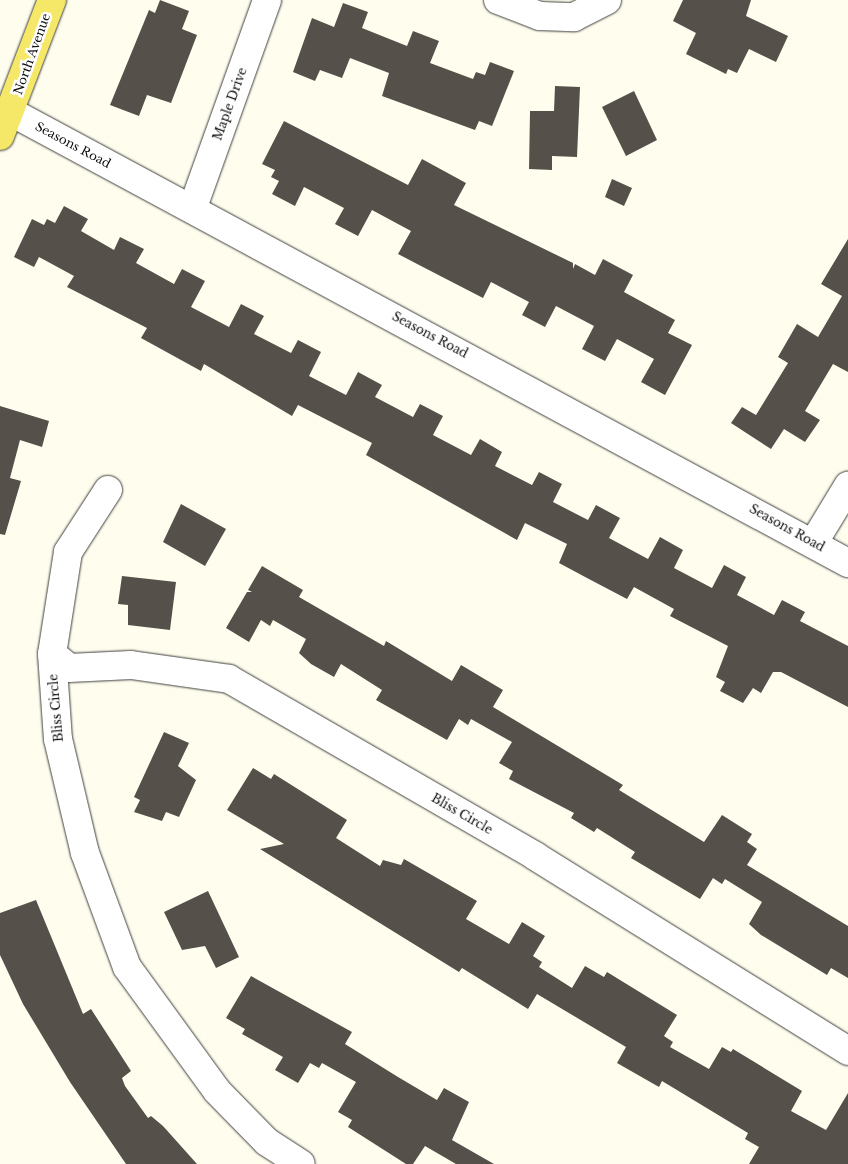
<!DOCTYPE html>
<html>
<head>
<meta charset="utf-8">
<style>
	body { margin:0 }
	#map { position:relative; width:848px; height:1164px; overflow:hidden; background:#fffeee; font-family:"Libre Baskerville",serif }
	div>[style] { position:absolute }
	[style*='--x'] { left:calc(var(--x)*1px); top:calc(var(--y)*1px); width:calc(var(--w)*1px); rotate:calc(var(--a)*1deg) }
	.building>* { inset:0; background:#56504a }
	.roads { filter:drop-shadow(0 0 1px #404040) drop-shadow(0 0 1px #404040) }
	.minor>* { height:28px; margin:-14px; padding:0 14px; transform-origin:14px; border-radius:14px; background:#fff }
	.major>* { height:28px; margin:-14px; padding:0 14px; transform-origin:14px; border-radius:14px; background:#f5e868 }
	span { translate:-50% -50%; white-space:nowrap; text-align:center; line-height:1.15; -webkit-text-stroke:5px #fff; paint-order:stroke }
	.street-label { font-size:12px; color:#0d0d0d }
</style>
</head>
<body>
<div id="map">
	<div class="building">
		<div style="clip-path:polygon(160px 0,189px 11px,182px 29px,197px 35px,171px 103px,147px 95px,139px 116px,110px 105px,149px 10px,155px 13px)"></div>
		<div style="clip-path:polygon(683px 0,751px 0,746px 16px,788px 36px,776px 62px,749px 49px,737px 73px,728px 69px,726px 74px,686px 54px,696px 33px,673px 21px)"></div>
		<div style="clip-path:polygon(343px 3px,368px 12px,362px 28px,407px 46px,413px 31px,439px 41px,430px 63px,473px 79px,476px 72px,485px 75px,490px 62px,514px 71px,492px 126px,479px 121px,475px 130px,382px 96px,389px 73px,350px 58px,342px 78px,320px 70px,315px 81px,293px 72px,312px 18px,334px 27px)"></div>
		<div style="clip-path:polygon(555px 86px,580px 87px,577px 157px,552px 156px,552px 170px,529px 169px,530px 111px,554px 111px)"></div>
		<div style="clip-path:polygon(634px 91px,657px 140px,626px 156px,602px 107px)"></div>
		<div style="clip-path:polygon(284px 121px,408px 185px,422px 159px,466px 183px,454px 205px,573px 263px,573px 269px,575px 264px,595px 275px,603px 259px,633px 275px,624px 292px,675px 320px,668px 333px,692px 345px,665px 395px,641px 382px,654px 359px,617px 339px,605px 361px,582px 349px,594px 326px,556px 306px,545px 327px,522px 315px,529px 302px,491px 282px,483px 298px,421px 266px,398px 254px,411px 231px,372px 210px,358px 236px,335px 224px,344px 208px,304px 187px,295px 206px,272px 194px,279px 181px,271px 177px,275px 170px,262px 164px)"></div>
		<div style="clip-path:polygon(612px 179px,632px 188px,624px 206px,605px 197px)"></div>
		<div style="clip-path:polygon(64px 206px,88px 219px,81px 231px,114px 250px,120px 237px,144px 249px,136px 263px,174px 284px,182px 269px,205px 281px,191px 307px,229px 327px,241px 304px,264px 316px,254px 334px,291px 353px,298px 340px,321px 352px,309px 376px,346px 395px,358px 372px,382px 385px,375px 397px,413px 417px,420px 404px,443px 416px,433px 435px,471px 455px,480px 439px,502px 452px,495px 466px,532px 485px,539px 472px,562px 484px,553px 502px,588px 520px,596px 505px,620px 518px,609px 538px,648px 559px,660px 537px,683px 550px,674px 568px,712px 588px,724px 565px,746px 577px,737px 595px,774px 615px,782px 600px,805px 612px,800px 621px,848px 646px,848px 707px,781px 672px,773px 672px,761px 693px,753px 688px,743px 703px,720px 691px,725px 682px,716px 677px,728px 646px,670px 616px,674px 609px,634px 587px,627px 599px,587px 578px,559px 563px,567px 544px,525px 523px,517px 540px,366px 455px,372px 443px,298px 405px,292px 416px,204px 364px,201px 371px,141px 338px,147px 328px,67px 287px,74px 276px,39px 257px,34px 267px,14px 257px,32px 219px,44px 225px,47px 219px,55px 223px)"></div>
		<div style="clip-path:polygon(848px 239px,848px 372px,833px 364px,805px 411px,820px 420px,805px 442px,784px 429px,771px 449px,731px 423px,742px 407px,756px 415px,788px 363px,778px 357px,797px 324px,818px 337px,842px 296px,821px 284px)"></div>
		<div style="clip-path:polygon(0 406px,49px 421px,42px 447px,20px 440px,10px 478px,21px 481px,5px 535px,0 534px)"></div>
		<div style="clip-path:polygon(181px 504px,226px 529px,205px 566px,163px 542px)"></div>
		<div style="clip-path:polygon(262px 566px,303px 590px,299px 597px,384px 646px,386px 641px,452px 681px,461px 665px,503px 690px,493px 707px,623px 785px,619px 790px,704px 842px,722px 815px,752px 834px,747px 842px,757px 849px,747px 865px,848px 926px,848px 978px,831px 968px,827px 975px,761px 935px,749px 924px,762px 902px,725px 879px,722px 884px,713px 878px,700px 899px,631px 858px,635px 852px,597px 828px,594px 832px,571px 818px,574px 813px,509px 779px,513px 771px,499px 763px,512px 742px,471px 719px,468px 725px,459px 719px,447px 740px,376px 700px,382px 690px,341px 664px,334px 677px,311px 664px,299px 653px,306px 639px,273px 620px,270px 626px,261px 620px,249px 642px,226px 628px,247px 592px,252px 592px,248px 590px)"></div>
		<div style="clip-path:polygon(122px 576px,176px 582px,170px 630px,128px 625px,128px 605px,118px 604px)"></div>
		<div style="clip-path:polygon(164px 732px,189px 743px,178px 766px,196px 780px,179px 817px,166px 812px,162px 821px,134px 812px,140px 800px,134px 797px)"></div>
		<div style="clip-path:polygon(253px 768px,271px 779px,274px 774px,347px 820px,336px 838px,380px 866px,383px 860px,401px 865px,404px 859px,477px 901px,466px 919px,509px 944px,522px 922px,545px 936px,533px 956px,542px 962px,539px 967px,572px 988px,585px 966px,604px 977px,607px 972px,677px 1015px,664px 1036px,673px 1042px,670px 1047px,709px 1069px,722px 1047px,731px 1052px,733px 1049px,802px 1091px,791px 1111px,826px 1130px,848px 1093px,848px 1164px,749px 1164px,759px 1147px,745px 1139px,748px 1133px,662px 1081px,659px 1087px,617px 1063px,626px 1047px,537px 994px,528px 1009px,462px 968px,459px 972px,260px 849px,284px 844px,227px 810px)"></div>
		<div style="clip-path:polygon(208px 891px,239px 957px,216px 968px,205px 946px,182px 950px,164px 912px)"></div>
		<div style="clip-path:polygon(36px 900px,83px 1014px,91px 1009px,131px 1071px,122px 1078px,125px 1086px,148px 1118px,151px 1116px,163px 1126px,197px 1164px,126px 1164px,70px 1082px,23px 1004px,0 955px,0 913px)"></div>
		<div style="clip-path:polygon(251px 976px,352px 1032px,345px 1044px,398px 1077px,437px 1100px,444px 1088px,469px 1102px,452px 1140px,494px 1164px,456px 1164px,425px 1146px,413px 1164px,406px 1164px,348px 1127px,352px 1120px,338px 1112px,356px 1082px,322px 1063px,319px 1068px,310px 1063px,298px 1083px,275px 1070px,283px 1057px,242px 1034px,245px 1029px,226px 1018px)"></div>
	</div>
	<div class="roads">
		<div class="minor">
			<div style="--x:498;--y:0;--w:45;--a:20.9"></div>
			<div style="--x:540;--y:16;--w:34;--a:2"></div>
			<div style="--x:574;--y:17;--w:37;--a:-27"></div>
			<div style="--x:11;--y:112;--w:951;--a:28.32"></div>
			<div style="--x:193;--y:207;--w:220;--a:-70.3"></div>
			<div style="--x:108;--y:490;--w:74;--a:122.8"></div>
			<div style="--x:68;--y:552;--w:103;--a:98.9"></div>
			<div style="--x:52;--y:654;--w:85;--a:86"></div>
			<div style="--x:58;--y:739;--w:117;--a:76.7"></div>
			<div style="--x:85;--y:853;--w:121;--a:69.8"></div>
			<div style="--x:127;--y:967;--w:153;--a:54"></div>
			<div style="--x:217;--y:1091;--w:71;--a:45.6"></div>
			<div style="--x:267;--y:1142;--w:40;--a:32.9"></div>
			<div style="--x:814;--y:542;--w:66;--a:-58.7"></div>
			<div style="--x:52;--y:654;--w:22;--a:39"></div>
			<div style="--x:69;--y:668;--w:62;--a:-2.8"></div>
			<div style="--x:131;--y:665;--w:99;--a:8.1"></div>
			<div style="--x:229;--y:679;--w:354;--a:30"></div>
			<div style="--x:535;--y:856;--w:369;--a:31.9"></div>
		</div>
		<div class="major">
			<div style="--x:0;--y:136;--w:146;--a:-69.1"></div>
		</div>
	</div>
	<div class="street-label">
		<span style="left:32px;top:54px;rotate:-70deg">North Avenue</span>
		<span style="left:230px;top:104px;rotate:-70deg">Maple Drive</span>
		<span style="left:73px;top:145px;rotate:28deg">Seasons Road</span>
		<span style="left:430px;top:335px;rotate:28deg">Seasons Road</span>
		<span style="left:787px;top:528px;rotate:29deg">Seasons Road</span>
		<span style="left:56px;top:708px;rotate:-95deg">Bliss Circle</span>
		<span style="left:462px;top:814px;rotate:30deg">Bliss Circle</span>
	</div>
</div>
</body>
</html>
